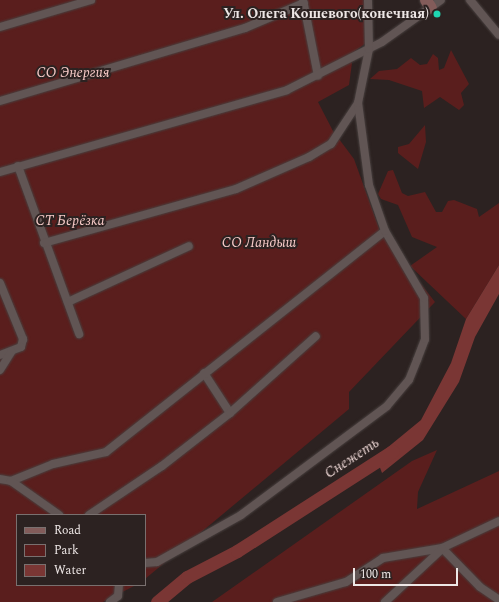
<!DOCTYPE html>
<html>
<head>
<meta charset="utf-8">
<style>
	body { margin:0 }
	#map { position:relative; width:499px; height:602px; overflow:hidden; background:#2c2221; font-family:Spectral,serif }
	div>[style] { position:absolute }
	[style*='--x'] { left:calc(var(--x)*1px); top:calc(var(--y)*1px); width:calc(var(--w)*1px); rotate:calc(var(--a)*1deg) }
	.green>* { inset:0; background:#5a1e1d }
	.water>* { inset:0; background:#7a3634 }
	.river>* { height:13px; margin:-6.5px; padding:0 6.5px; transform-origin:6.5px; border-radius:6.5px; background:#7a3634 }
	.roads { filter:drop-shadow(0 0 1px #48403f) drop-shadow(0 0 1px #48403f) }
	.street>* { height:8px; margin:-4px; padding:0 4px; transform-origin:4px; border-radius:4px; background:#615554 }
	.secondary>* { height:12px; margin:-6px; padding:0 6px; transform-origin:6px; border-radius:6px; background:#835c5a }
	.dots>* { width:11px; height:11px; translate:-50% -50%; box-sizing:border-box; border:2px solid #2c2221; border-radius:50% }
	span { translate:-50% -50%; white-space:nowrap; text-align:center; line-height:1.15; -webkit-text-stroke:4px #2c2221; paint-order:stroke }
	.poi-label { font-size:14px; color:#ede6e5; font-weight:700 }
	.right { translate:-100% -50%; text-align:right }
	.park-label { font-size:14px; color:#f7cbc8; font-style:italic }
	.water-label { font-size:15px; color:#f0dad8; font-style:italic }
	.legend { position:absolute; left:16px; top:514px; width:130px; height:72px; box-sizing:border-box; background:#2c2221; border:1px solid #79706f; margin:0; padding:5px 7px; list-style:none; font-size:12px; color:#ede6e5 }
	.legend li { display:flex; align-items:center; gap:8px; height:20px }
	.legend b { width:20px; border:1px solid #79706f }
	.scale { position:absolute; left:353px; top:568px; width:105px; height:18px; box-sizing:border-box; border:2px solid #ede6e5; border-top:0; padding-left:5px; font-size:12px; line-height:14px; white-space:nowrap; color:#ede6e5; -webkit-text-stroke:3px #2c2221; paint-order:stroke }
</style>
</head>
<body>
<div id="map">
	<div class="green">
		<div style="clip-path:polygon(0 0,368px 0,366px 43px,347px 57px,352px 63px,349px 85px,318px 102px,333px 131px,354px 159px,380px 231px,435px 302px,349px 392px,349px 409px,145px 579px,145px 515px,17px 515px,17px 585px,136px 585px,103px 602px,0 602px)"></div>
		<div style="clip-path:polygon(451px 50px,469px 84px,461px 93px,464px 105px,459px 110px,440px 97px,424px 108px,422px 91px,389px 80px,370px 79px,379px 71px,397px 69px,411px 58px,420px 65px,427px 64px,433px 54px,438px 58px,439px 70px,444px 68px)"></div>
		<div style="clip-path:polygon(425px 125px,426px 142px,418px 169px,398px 153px,398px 147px,409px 144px)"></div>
		<div style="clip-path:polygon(393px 170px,402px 193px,408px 196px,425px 192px,436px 212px,442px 212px,448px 201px,454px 200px,477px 209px,479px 217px,499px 203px,499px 265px,466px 319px,410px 266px,437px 247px,412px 237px,398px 205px,381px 199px,378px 194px,388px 171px)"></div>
		<div style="clip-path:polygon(437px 450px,418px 492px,417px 509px,499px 471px,499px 602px,212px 602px,412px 461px)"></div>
	</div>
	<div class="water">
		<div style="clip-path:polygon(499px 265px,499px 294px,475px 337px,459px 382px,423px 440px,382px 473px,376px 457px,421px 420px,451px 363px,466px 319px)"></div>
	</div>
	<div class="river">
		<div style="--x:157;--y:602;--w:39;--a:-40"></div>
		<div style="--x:187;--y:577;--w:56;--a:-27.5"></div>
		<div style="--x:237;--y:551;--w:185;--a:-32.7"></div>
	</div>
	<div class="roads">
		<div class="street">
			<div style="--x:303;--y:0;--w:77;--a:78.8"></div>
			<div style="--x:470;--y:0;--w:45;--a:50.4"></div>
			<div style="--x:0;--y:27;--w:95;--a:-16.5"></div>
			<div style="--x:0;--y:101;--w:256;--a:-16.6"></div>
			<div style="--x:245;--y:28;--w:64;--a:-23"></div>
			<div style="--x:18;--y:166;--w:179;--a:70"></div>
			<div style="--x:0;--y:172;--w:298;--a:-15.9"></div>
			<div style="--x:287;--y:90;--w:106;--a:-26.8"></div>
			<div style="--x:382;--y:42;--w:72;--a:-35.4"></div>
			<div style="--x:44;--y:243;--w:199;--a:-15.7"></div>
			<div style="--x:236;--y:189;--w:80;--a:-23.7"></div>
			<div style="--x:309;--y:157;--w:26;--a:-31"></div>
			<div style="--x:331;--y:144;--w:49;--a:-56.6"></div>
			<div style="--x:0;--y:283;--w:61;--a:67.7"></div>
			<div style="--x:23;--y:339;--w:8;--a:104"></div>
			<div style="--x:21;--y:347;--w:22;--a:159"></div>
			<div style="--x:68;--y:302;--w:133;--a:-24.8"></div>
			<div style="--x:0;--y:370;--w:22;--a:-58"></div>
			<div style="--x:204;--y:373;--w:48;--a:57"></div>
			<div style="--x:0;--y:479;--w:11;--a:10"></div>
			<div style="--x:11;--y:481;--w:45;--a:-22"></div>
			<div style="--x:53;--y:464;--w:54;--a:-12.8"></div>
			<div style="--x:106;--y:452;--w:356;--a:-38.4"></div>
			<div style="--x:11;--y:481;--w:59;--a:35.3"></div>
			<div style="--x:89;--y:515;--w:88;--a:-33.9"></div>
			<div style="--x:162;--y:466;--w:86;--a:-37.9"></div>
			<div style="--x:230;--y:413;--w:115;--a:-41.8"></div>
			<div style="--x:442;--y:548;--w:54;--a:45.7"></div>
			<div style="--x:480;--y:587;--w:23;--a:34"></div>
			<div style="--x:145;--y:563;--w:12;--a:-5"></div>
			<div style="--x:157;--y:562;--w:96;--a:-29.2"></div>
			<div style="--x:241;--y:515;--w:182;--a:-36.7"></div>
			<div style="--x:387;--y:406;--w:34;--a:-50"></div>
			<div style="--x:409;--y:380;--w:22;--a:-68"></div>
			<div style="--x:417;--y:360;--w:22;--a:-69"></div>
			<div style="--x:425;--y:339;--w:41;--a:-91.4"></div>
			<div style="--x:424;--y:298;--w:78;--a:-120.2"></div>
			<div style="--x:385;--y:231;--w:49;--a:-109.2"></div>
			<div style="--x:369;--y:185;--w:83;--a:-97.6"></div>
			<div style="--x:358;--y:103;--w:55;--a:-78.5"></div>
			<div style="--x:369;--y:49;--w:49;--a:-91.2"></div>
			<div style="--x:110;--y:602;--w:10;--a:-37"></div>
			<div style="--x:118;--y:596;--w:11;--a:-85"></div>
			<div style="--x:277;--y:602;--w:72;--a:-16.2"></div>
			<div style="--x:346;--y:582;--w:44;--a:-33"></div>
			<div style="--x:383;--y:558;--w:60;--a:-9.6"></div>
			<div style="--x:442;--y:548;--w:63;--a:-25.3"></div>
			<div style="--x:385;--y:602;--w:78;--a:-42.9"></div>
		</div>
		<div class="secondary">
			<div style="--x:426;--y:0;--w:9;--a:58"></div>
		</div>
	</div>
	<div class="dots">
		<div style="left:437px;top:14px;background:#1fd5b0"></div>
	</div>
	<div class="poi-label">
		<span class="right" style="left:429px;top:14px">Ул. Олега Кошевого(конечная)</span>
	</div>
	<div class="park-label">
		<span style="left:73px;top:73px">СО Энергия</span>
		<span style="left:70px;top:221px">СТ Берёзка</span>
		<span style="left:259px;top:243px">СО Ландыш</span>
	</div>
	<div class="water-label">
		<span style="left:352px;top:458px;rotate:-33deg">Снежеть</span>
	</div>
	<ul class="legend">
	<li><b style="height:5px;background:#835c5a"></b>Road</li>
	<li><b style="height:11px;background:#5a1e1d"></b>Park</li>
	<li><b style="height:11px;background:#7a3634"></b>Water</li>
	</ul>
	<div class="scale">100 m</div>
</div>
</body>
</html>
